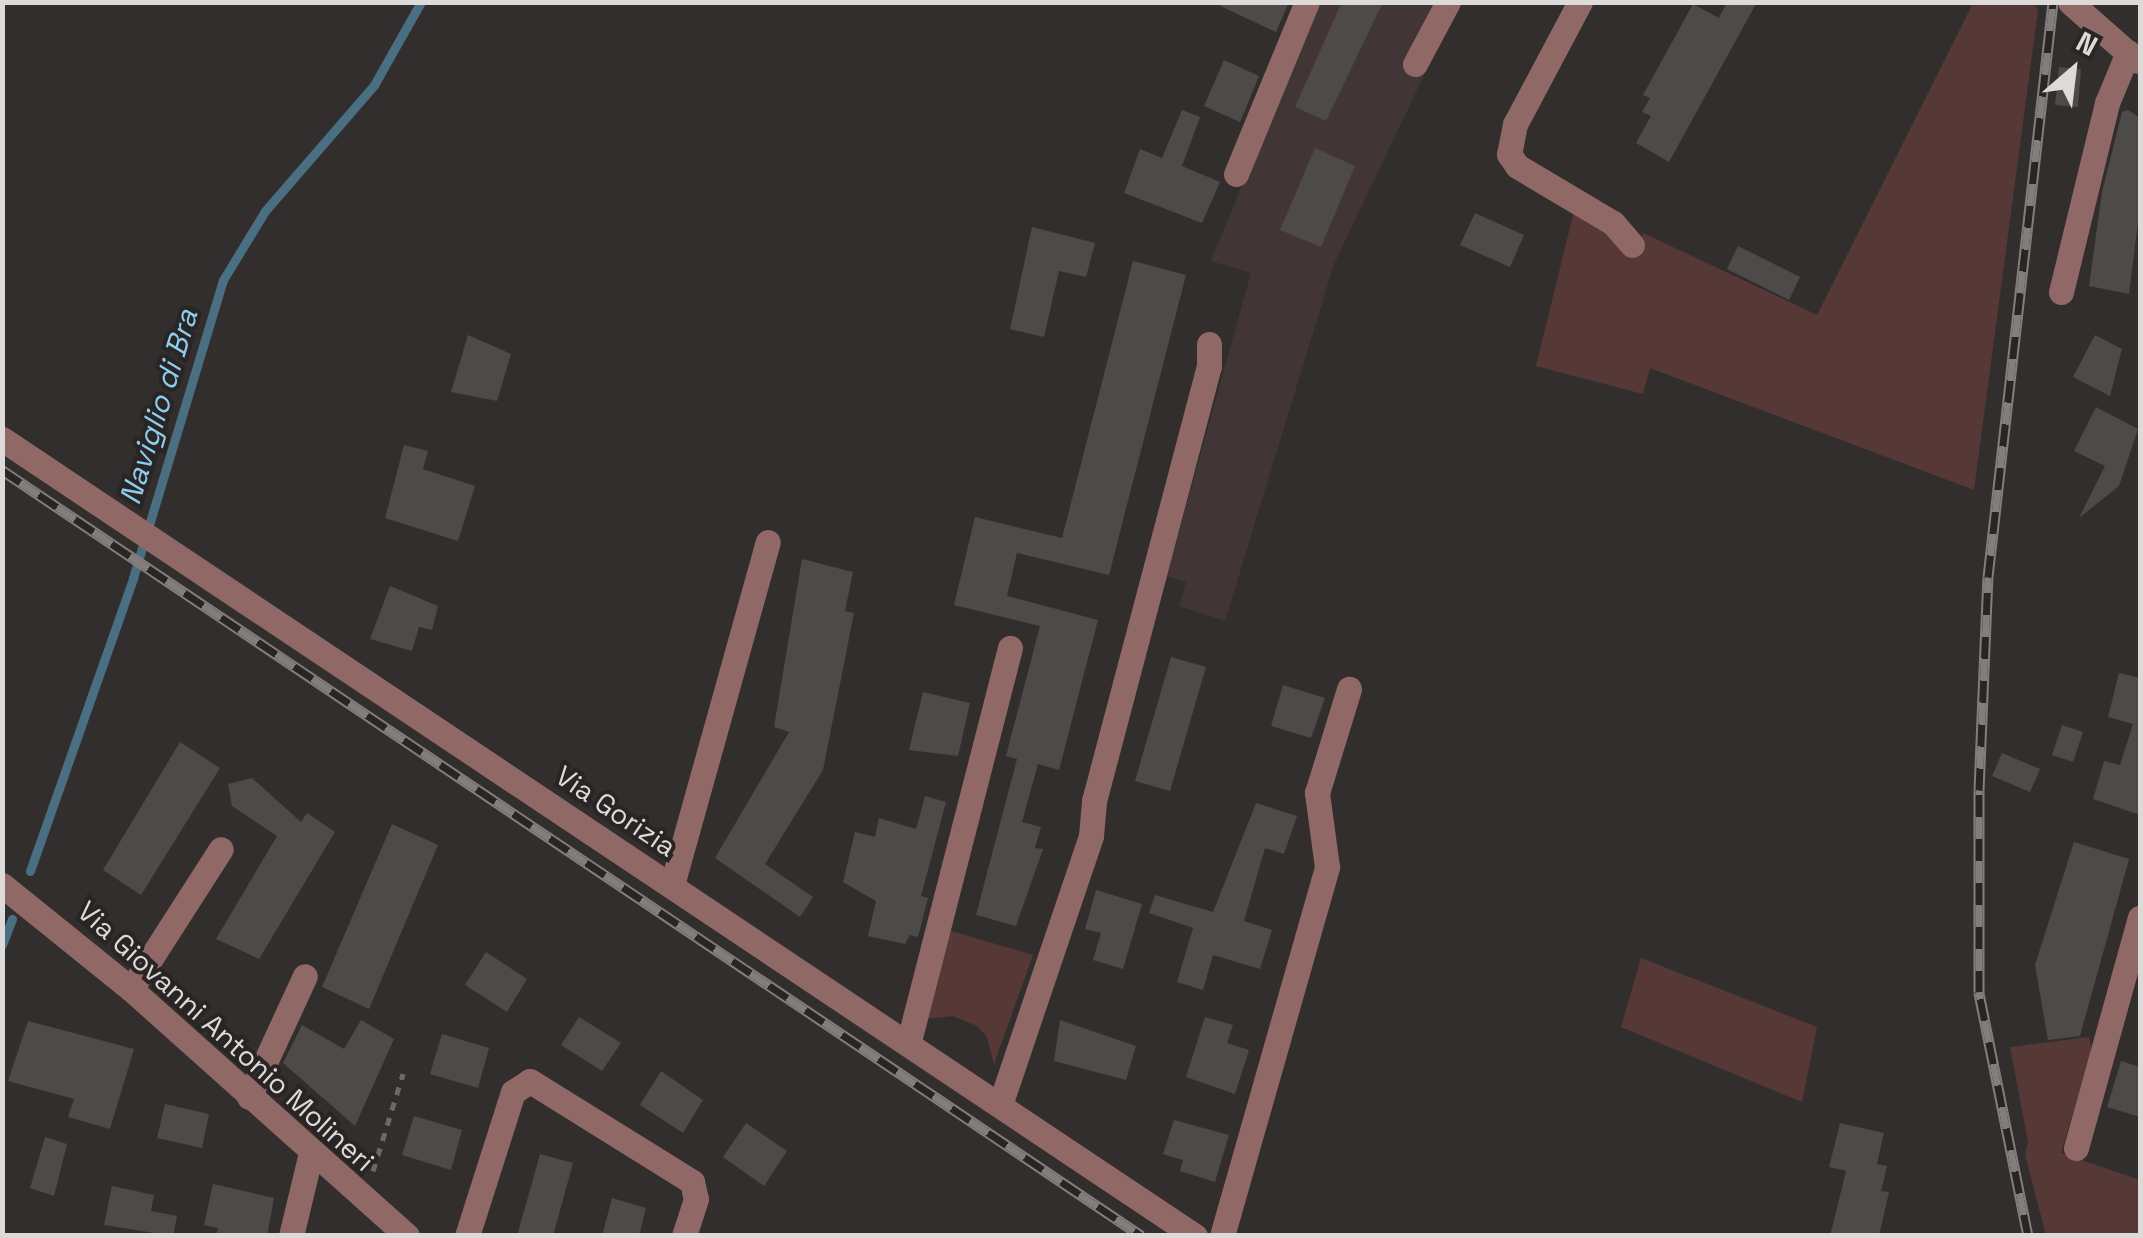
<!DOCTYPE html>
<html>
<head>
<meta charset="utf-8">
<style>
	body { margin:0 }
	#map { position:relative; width:2143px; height:1238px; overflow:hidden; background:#332e2e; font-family:"Space Grotesk",sans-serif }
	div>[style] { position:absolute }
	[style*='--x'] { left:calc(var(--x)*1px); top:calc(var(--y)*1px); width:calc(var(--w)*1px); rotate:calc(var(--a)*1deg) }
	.built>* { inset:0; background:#413635 }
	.green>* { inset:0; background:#563936 }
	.stream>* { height:9px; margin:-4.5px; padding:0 4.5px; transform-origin:4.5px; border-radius:4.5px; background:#4a6f82 }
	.building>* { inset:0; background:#4e4a49 }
	.path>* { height:5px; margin-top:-2.5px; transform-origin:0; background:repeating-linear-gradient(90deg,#6c6868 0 8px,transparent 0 16px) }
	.minor>* { height:25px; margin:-12.5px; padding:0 12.5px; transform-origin:12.5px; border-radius:12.5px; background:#906966 }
	.rail>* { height:11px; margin-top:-5.5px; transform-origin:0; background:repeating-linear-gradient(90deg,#292524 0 22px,#827e7e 0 44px); box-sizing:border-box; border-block:2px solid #827e7e }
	span { translate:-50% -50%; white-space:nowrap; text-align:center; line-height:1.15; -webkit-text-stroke:8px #292524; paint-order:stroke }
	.street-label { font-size:28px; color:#dddada }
	.water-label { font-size:30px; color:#8ccdf0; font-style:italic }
	.frame { position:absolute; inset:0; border:5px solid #dddada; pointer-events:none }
	.north { position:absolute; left:2023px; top:20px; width:100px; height:100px; -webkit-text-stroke:8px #292524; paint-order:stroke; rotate:28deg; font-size:28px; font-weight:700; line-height:40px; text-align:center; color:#dddada }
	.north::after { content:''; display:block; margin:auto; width:35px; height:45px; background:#dddada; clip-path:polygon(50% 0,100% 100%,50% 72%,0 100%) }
</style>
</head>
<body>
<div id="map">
	<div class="built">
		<div style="clip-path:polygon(1317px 3px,1433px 5px,1408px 56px,1427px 69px,1334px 264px,1225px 621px,1179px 606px,1186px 582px,1167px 576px,1251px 273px,1211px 261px)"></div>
	</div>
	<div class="green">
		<div style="clip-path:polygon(1973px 3px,2033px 3px,2038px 10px,1974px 490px,1650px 368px,1643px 394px,1536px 366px,1575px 207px,1637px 252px,1643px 233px,1817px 315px)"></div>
		<div style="clip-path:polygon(944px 929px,1033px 955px,994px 1064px,987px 1037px,977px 1026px,953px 1016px,926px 1019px)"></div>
		<div style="clip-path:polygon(1641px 958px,1817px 1027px,1802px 1102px,1621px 1027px)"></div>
		<div style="clip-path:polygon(2089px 1037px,2092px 1050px,2061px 1153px,2140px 1180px,2140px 1235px,2046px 1235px,2025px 1155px,2028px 1142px,2010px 1047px)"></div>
	</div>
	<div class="stream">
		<div style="--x:30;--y:871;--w:311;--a:-70.6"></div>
		<div style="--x:133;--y:578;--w:311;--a:-73.2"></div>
		<div style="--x:223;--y:280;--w:81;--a:-58.7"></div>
		<div style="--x:265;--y:211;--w:167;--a:-49.1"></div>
		<div style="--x:374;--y:85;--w:95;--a:-60.5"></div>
		<div style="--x:2;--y:945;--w:28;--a:-69"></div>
	</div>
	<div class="building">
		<div style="clip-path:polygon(1212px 2px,1289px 2px,1276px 32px)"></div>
		<div style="clip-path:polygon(1342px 2px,1383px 2px,1326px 121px,1295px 107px)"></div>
		<div style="clip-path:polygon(1727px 2px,1757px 2px,1669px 162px,1636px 143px,1651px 116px,1642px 112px,1650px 98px,1643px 95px,1693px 4px,1719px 18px)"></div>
		<div style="clip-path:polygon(1224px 60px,1259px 76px,1240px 122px,1204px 106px)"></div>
		<div style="clip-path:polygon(2059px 67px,2081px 69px,2078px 107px,2055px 105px)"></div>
		<div style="clip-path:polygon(1182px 110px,1200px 117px,1182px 166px,1220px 182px,1202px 223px,1124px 193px,1140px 149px,1162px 158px)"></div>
		<div style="clip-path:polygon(2128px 110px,2140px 118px,2140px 207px,2129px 294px,2089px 286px,2102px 192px,2122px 112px)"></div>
		<div style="clip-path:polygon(1315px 148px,1355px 166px,1321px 247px,1280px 230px)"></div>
		<div style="clip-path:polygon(1475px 213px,1524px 235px,1510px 267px,1460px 245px)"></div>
		<div style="clip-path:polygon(1032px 227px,1095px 243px,1086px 277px,1059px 271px,1044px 337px,1010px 329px)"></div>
		<div style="clip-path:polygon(1738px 246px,1800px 277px,1789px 300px,1727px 269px)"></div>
		<div style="clip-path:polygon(1133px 261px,1186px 275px,1109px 575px,1017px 553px,1007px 596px,1098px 620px,1059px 770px,1038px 764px,1022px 822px,1041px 827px,1035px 848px,1043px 849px,1016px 926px,976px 915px,1017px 759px,1006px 756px,1040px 626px,954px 605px,975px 517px,1062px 538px)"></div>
		<div style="clip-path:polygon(468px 335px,511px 354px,497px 401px,451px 392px)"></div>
		<div style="clip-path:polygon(2095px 335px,2122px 349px,2110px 396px,2073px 377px)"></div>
		<div style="clip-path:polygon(2096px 407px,2138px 429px,2119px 486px,2079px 518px,2105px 466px,2074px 451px)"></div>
		<div style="clip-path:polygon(404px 445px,428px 451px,423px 469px,475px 486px,458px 541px,385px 518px)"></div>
		<div style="clip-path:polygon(802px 559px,853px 572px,845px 611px,854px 613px,823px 770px,765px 864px,813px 897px,800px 917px,715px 858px,789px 732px,774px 727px)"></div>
		<div style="clip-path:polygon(390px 586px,438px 606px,432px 630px,419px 627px,412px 651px,370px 639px)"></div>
		<div style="clip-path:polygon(1171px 657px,1206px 667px,1170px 791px,1135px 781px)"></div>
		<div style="clip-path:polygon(2119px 673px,2140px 678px,2140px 815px,2093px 799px,2104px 761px,2120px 765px,2133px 724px,2108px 717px)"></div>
		<div style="clip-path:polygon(1283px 685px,1325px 698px,1311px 738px,1271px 726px)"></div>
		<div style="clip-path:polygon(923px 692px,970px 703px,958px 756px,909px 750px)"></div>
		<div style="clip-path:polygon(2062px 725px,2083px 732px,2073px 762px,2052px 755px)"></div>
		<div style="clip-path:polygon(180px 742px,220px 768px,141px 895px,103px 870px)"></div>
		<div style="clip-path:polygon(2002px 753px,2040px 769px,2030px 792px,1992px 776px)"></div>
		<div style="clip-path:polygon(252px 778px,301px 822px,307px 813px,335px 832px,259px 959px,216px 939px,277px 836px,232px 806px,228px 784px)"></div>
		<div style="clip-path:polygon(925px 796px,946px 802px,921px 896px,928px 898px,918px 937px,910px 935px,905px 944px,868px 936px,876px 901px,843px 882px,855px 832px,875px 837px,879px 818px,916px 829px)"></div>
		<div style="clip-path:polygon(1256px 803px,1297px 816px,1284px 854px,1265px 848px,1244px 921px,1272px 930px,1260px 969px,1213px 955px,1203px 990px,1177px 982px,1193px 928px,1149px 913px,1155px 895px,1213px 912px)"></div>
		<div style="clip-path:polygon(392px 824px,438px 845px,369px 1009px,322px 987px)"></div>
		<div style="clip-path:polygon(2074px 842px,2129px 859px,2080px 1036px,2048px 1040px,2035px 965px)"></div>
		<div style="clip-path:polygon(1096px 890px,1142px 904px,1123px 969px,1093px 960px,1101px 933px,1085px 929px)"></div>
		<div style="clip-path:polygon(486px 952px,527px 979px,507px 1012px,465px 985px)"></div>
		<div style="clip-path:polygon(579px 1017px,621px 1043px,602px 1071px,561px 1045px)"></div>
		<div style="clip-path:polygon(1205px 1017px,1233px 1025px,1227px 1043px,1249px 1050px,1235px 1094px,1186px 1077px)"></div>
		<div style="clip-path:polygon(361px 1020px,394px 1039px,355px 1126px,283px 1063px,302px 1025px,344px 1049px)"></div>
		<div style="clip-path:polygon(1060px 1020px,1136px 1046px,1126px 1080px,1054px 1061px)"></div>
		<div style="clip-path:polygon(28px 1021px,134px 1049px,110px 1129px,68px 1117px,74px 1099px,8px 1081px)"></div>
		<div style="clip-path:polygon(442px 1034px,489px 1048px,478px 1088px,430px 1074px)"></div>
		<div style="clip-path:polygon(2121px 1061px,2140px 1067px,2140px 1117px,2107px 1107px)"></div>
		<div style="clip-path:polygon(661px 1071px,703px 1100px,683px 1133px,640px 1105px)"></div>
		<div style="clip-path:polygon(165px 1104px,209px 1114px,202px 1148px,157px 1138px)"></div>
		<div style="clip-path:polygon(414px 1116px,462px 1130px,451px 1170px,402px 1155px)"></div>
		<div style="clip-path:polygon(1174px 1120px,1229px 1135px,1215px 1182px,1180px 1171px,1183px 1160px,1163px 1154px)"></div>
		<div style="clip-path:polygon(746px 1123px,787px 1151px,764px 1186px,723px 1157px)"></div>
		<div style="clip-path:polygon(1840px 1123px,1884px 1133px,1877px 1164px,1887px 1166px,1881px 1191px,1889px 1192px,1879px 1236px,1830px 1236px,1846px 1171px,1829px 1167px)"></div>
		<div style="clip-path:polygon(45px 1137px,67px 1144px,54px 1196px,30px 1188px)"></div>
		<div style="clip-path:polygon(540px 1154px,573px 1163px,553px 1236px,517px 1236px)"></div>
		<div style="clip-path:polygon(213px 1184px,274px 1198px,267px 1236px,216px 1236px,218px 1228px,204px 1225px)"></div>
		<div style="clip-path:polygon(112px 1186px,154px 1195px,151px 1211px,177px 1216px,173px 1236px,104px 1225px)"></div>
		<div style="clip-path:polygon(612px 1198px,646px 1208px,639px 1236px,602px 1236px)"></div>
	</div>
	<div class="path">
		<div style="--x:373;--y:1171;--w:102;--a:-72.8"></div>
	</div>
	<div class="minor">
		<div style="--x:1580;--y:2;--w:138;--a:118"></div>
		<div style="--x:1515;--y:124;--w:31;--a:101"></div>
		<div style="--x:1509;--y:154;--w:14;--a:56"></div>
		<div style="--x:1517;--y:166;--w:112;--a:30.7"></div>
		<div style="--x:1613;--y:223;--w:29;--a:49"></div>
		<div style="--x:2070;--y:2;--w:89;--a:41.4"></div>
		<div style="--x:1415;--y:64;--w:70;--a:-62"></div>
		<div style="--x:1236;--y:174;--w:186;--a:-67.6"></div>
		<div style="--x:2061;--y:292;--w:195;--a:-76.3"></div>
		<div style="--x:2107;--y:103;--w:55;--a:-67.6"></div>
		<div style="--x:2;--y:439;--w:1435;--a:33.75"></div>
		<div style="--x:2;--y:885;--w:166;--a:38.9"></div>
		<div style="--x:131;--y:989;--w:370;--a:41.8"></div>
		<div style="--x:672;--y:885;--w:356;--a:-74.4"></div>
		<div style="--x:131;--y:989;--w:166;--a:-57.3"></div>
		<div style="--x:909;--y:1041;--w:406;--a:-75.6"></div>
		<div style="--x:249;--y:1097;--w:133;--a:-65.2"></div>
		<div style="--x:1001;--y:1102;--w:281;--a:-71.3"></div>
		<div style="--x:1091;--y:836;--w:35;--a:-85"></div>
		<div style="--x:1094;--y:801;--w:450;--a:-75.2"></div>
		<div style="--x:1209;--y:366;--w:22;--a:-90"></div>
		<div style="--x:2076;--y:1148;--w:239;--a:-74.5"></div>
		<div style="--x:291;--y:1236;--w:85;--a:-76.5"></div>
		<div style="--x:467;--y:1236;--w:151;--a:-72.3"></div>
		<div style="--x:513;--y:1092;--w:20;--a:-33"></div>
		<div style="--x:530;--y:1081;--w:191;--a:31.9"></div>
		<div style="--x:692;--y:1182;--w:17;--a:77"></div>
		<div style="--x:696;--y:1199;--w:39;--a:108"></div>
		<div style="--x:1222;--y:1236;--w:384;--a:-74.1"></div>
		<div style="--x:1327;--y:867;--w:75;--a:-97.7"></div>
		<div style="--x:1317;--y:793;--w:109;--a:-72.9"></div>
	</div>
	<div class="rail">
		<div style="--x:2;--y:470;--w:1373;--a:33.9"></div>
		<div style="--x:2028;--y:1236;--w:249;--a:-101.4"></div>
		<div style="--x:1979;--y:992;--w:202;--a:-90"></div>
		<div style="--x:1979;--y:790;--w:213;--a:-87.6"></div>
		<div style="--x:1988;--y:577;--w:579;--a:-83.55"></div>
	</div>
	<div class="street-label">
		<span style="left:616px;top:811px;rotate:34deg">Via Gorizia</span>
		<span style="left:226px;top:1036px;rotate:42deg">Via Giovanni Antonio Molineri</span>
	</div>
	<div class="water-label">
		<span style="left:159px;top:407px;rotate:-73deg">Naviglio di Bra</span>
	</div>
	<div class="frame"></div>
	<div class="north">N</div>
</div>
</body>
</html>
